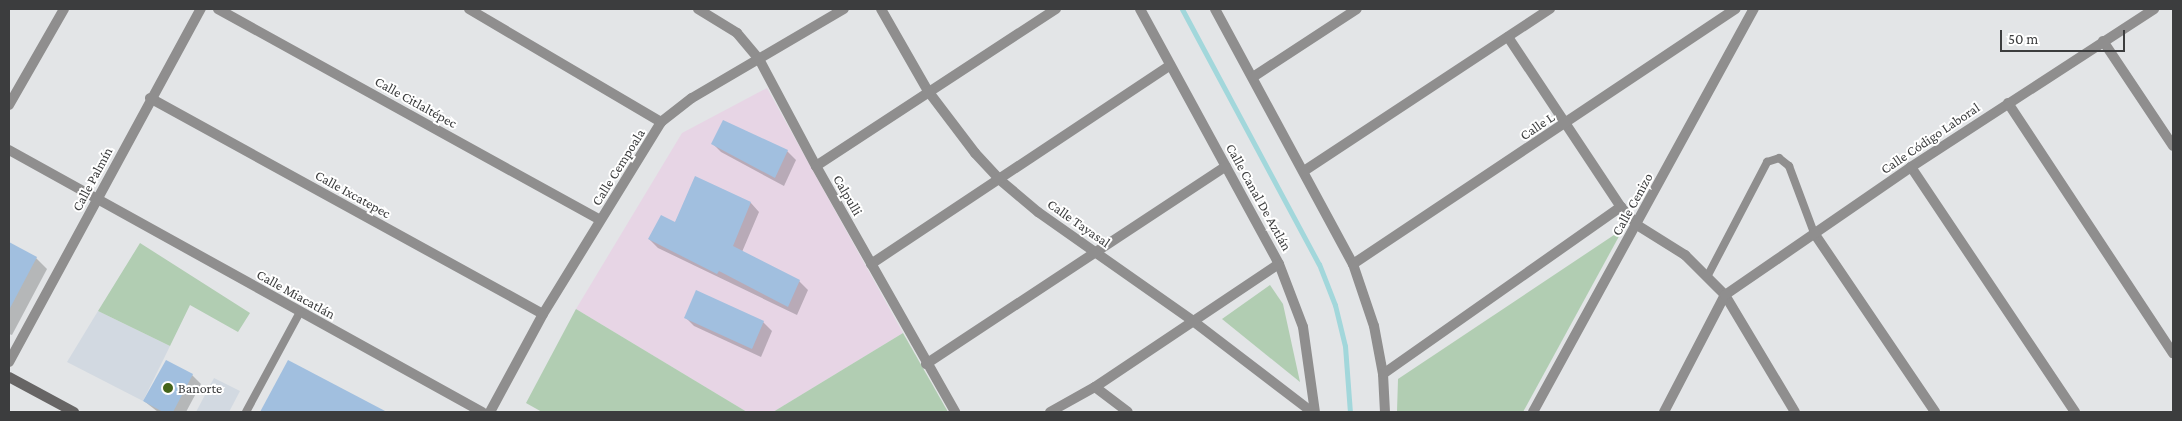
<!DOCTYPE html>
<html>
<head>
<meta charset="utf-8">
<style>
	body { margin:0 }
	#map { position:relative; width:2182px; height:421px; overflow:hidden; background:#e3e5e7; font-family:"Crimson Pro",serif }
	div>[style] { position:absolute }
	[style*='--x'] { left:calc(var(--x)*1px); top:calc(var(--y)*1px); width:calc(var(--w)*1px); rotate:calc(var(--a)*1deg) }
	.built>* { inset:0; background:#d2d9e1 }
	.education>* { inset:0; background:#e7d5e5 }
	.green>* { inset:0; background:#b1cdb2 }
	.shadow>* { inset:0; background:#0003 }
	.stream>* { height:5px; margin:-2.5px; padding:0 2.5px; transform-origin:2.5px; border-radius:2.5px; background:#a2d7db }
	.building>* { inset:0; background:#a1bfdf }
	.service>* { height:8px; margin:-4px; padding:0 4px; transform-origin:4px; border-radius:4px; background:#8f8e8e }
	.minor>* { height:10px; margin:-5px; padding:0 5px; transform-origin:5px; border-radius:5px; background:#8f8e8e }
	.secondary>* { height:10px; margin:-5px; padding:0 5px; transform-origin:5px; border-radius:5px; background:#676565 }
	.dots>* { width:14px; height:14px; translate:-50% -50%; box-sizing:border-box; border:2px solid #fff; border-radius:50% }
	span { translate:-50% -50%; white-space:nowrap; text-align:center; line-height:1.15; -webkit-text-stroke:4px #fff; paint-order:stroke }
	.street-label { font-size:14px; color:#3c3d3e }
	.poi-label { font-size:14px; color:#3c3d3e }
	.left { translate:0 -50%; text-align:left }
	.frame { position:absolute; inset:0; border:10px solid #3c3d3e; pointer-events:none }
	.scale { position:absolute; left:2000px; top:30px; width:125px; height:22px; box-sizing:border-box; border:2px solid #3c3d3e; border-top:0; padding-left:6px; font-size:15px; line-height:18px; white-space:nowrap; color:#3c3d3e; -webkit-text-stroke:4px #fff; paint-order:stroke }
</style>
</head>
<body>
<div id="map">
	<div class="built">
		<div style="clip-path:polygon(98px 311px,170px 346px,143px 401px,67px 362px)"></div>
		<div style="clip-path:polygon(214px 378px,240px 391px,229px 412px,196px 412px)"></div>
	</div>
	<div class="education">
		<div style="clip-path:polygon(767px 88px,903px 333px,773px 412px,747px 412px,576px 309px,682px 133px)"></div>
	</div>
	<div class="green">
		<div style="clip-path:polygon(1623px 229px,1523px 412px,1397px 412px,1398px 379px)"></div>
		<div style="clip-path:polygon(140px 243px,250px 313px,238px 332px,190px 305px,170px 346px,98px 311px)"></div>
		<div style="clip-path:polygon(1270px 285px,1283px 304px,1300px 382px,1222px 319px)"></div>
		<div style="clip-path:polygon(576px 309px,747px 412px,542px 412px,526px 403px)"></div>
		<div style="clip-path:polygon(903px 333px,948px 412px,773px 412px)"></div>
	</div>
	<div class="shadow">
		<div style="clip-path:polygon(724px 122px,787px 151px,796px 160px,784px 186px,721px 152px,713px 144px)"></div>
		<div style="clip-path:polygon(696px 178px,751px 203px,759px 212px,742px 252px,799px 281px,808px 290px,797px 315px,658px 248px,649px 239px,675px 223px)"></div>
		<div style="clip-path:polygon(9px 243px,36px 258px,47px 269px,12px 335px,9px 334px)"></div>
		<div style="clip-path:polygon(685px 317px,763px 322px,772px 331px,761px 357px,694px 326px)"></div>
		<div style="clip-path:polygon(166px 362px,192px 375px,201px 384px,186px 412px,158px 412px,144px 401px)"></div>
		<div style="clip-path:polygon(289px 362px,384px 412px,261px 412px)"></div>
	</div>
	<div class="stream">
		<div style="--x:1182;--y:9;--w:289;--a:61.8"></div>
		<div style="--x:1319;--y:264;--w:44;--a:68.7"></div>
		<div style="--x:1335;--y:305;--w:42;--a:76.3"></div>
		<div style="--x:1345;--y:346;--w:66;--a:85.7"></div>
	</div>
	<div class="building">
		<div style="clip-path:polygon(723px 120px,788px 150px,775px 178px,711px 144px)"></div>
		<div style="clip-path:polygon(695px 176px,751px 202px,733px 246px,800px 280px,788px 307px,719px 271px,717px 274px,648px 239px,661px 215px,675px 222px)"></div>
		<div style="clip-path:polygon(9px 242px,37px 257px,9px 310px)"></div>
		<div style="clip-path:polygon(696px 290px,764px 321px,752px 349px,684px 318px)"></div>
		<div style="clip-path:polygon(166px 360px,193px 374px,173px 412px,163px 412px,143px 401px)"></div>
		<div style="clip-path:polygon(288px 360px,387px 412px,260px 412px)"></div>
	</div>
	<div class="service">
		<div style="--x:1707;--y:277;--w:130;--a:-62.4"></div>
		<div style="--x:1767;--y:162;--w:13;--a:-18"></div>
		<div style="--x:1779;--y:158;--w:13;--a:39"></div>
		<div style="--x:1789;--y:166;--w:72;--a:69.5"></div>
		<div style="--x:246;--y:412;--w:114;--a:-61.6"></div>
	</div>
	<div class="minor">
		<div style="--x:218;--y:9;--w:436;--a:28.9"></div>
		<div style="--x:469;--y:9;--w:223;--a:30.5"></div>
		<div style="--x:698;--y:9;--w:46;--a:31.6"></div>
		<div style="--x:737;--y:33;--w:34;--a:50"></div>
		<div style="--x:759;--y:59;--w:121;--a:62"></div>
		<div style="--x:816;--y:166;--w:283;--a:60.5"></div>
		<div style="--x:881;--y:9;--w:95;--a:60.2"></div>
		<div style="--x:928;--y:91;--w:78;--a:52.8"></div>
		<div style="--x:975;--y:153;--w:37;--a:47"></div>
		<div style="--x:1000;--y:180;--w:50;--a:40.1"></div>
		<div style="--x:1038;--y:212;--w:189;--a:35.1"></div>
		<div style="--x:1193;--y:321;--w:150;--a:37.4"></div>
		<div style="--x:1140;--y:9;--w:290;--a:61.4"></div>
		<div style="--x:1279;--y:264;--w:67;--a:69.1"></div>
		<div style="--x:1303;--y:327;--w:86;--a:82"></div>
		<div style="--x:1215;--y:9;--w:290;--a:61.6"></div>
		<div style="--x:1353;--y:264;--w:65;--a:71.3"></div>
		<div style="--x:1374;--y:326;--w:49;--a:79.4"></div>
		<div style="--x:1383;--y:374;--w:38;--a:87"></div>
		<div style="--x:1508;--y:37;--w:204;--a:56.4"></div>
		<div style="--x:1621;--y:207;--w:24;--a:48"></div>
		<div style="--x:1637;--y:225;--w:57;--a:32"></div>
		<div style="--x:1685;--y:255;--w:57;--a:45"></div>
		<div style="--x:1725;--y:295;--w:136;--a:59.1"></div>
		<div style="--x:2103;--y:41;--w:126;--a:56.3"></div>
		<div style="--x:1253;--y:77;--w:124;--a:-33.2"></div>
		<div style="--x:150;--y:98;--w:448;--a:28.8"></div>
		<div style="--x:2008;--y:103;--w:300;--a:56.6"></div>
		<div style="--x:9;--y:105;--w:111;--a:-60.2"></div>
		<div style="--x:9;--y:150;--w:541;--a:28.98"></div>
		<div style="--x:816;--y:166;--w:287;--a:-33.2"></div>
		<div style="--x:1911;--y:167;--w:295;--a:56.2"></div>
		<div style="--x:1304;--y:171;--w:295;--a:-33.4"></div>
		<div style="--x:1814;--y:233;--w:216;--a:55.9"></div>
		<div style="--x:871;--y:264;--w:359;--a:-33.6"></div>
		<div style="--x:1353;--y:264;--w:460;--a:-33.7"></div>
		<div style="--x:9;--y:362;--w:402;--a:-61.5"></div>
		<div style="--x:926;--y:364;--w:359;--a:-33.4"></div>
		<div style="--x:1383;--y:374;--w:291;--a:-35.1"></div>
		<div style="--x:1095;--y:387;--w:41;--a:37.1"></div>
		<div style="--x:490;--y:412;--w:111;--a:-61.6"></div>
		<div style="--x:543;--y:314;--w:225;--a:-58.4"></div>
		<div style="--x:661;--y:122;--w:39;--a:-38"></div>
		<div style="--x:692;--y:98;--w:176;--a:-30.4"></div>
		<div style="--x:1050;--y:412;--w:51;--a:-29.1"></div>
		<div style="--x:1095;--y:387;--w:221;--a:-33.8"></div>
		<div style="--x:1533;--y:412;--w:460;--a:-61.3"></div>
		<div style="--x:1664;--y:412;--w:132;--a:-62.5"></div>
		<div style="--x:1725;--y:295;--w:226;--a:-34.5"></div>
		<div style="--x:1911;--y:167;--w:290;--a:-33"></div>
	</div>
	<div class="secondary">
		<div style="--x:9;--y:377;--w:74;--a:28.3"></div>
	</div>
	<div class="dots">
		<div style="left:168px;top:388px;background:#44641a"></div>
	</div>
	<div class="street-label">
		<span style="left:416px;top:102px;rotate:29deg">Calle Citlaltépec</span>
		<span style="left:1537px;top:126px;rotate:-34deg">Calle L</span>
		<span style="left:1930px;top:138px;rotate:-34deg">Calle Código Laboral</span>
		<span style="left:618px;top:167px;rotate:-58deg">Calle Cempoala</span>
		<span style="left:92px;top:179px;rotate:-62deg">Calle Palmín</span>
		<span style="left:353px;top:194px;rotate:29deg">Calle Ixcatepec</span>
		<span style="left:848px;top:195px;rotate:60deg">Calpulli</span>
		<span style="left:1259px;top:197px;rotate:61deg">Calle Canal De Aztlán</span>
		<span style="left:1632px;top:204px;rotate:-61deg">Calle Cenizo</span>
		<span style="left:1079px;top:223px;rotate:35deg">Calle Tayasal</span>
		<span style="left:296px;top:294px;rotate:29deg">Calle Miacatlán</span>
	</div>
	<div class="poi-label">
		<span class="left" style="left:178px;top:388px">Banorte</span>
	</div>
	<div class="frame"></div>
	<div class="scale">50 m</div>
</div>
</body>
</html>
